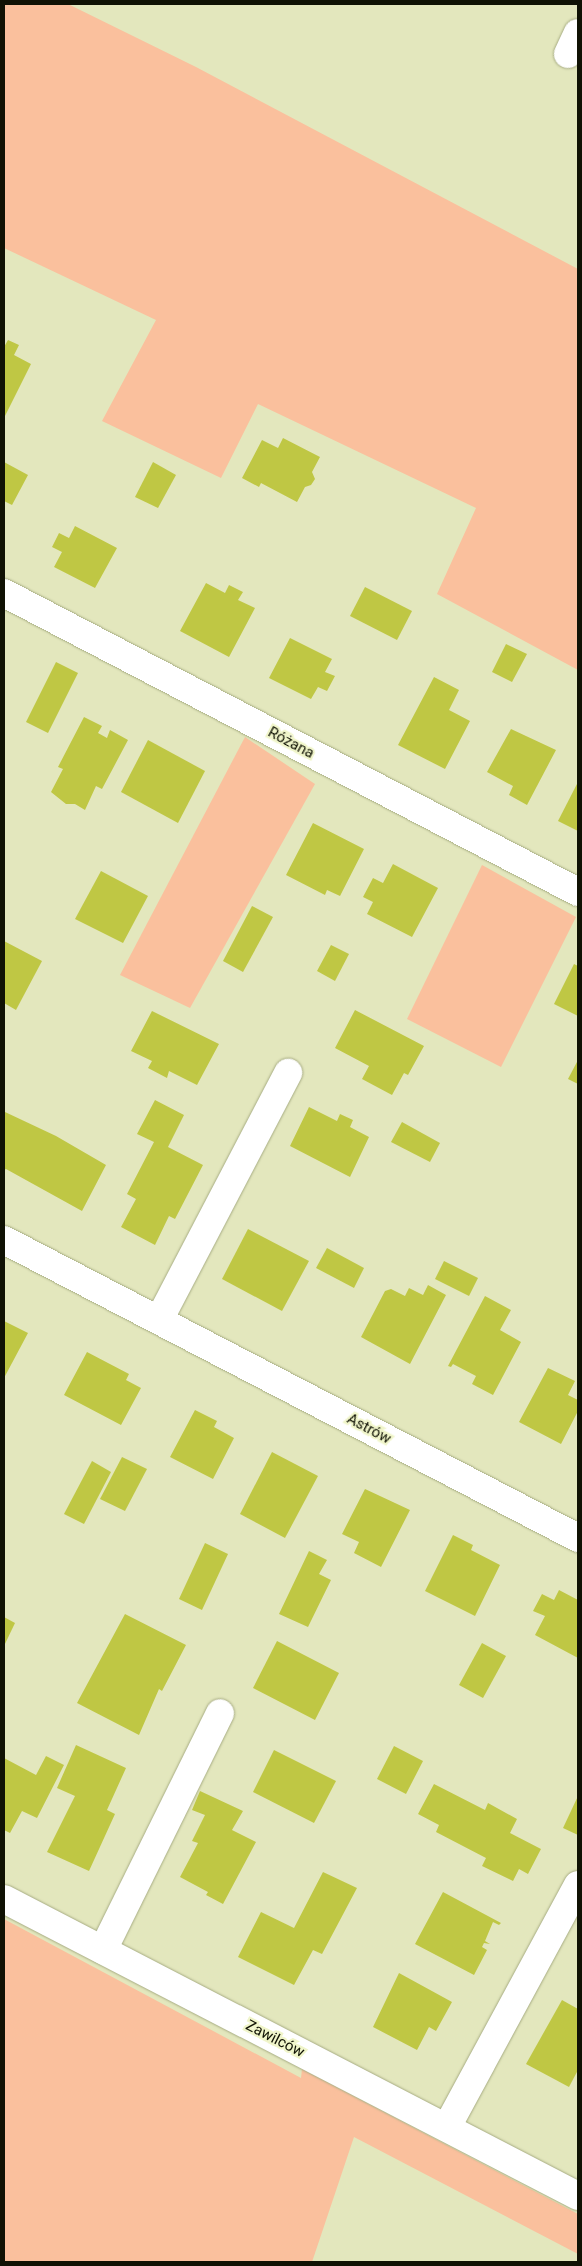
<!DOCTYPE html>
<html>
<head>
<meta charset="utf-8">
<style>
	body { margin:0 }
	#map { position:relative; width:582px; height:2266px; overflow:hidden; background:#e3e7bd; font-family:Roboto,sans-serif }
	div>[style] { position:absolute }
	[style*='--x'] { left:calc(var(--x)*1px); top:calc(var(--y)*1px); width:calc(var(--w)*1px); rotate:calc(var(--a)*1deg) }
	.green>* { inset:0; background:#fac09d }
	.building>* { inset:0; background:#bfc744 }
	.roads { filter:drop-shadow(0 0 1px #a7ac83) drop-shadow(0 0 1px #a7ac83) }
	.minor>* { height:28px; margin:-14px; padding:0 14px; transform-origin:14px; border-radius:14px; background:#fff }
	span { translate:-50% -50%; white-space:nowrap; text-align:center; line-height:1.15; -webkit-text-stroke:4.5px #f0f5ca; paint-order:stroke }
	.street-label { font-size:15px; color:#101204 }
	.frame { position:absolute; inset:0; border:5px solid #101204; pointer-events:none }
</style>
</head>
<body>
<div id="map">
	<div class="green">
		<div style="clip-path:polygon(4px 4px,68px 4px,196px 67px,578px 269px,578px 670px,437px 594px,476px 508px,258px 404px,221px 478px,102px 421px,156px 320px,4px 248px)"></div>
		<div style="clip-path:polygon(245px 737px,315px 784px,190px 1008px,120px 975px)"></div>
		<div style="clip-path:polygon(482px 865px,576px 917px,501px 1067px,407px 1019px)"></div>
		<div style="clip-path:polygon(4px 1919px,301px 2078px,302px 2069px,578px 2214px,578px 2254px,354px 2137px,312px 2262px,4px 2262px)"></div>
	</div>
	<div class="building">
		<div style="clip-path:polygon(8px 340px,19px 345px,14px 355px,31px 364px,4px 418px,4px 347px)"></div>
		<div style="clip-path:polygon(283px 438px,320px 457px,312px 472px,315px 479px,311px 485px,305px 487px,297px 502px,261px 483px,259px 487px,242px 478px,262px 440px,278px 448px)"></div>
		<div style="clip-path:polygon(4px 462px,28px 475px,12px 505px,4px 501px)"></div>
		<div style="clip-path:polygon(153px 462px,176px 475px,158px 508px,135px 497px)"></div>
		<div style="clip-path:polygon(75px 526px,117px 548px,95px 588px,54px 567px,62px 552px,52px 547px,59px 533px,69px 538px)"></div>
		<div style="clip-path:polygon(206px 583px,225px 593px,229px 585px,243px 592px,238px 600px,255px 608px,229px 657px,180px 631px)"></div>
		<div style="clip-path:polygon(365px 587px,412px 611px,397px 640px,350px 616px)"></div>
		<div style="clip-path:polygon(290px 638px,332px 659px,325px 672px,335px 676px,327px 691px,318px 687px,311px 699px,269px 678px)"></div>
		<div style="clip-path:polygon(506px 644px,527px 654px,512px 682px,492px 672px)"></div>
		<div style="clip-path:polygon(56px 662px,78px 673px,48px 733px,26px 722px)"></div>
		<div style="clip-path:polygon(434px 677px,459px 690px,449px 710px,470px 721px,445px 769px,398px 745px)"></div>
		<div style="clip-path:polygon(84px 717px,102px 726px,98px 733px,107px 738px,110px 730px,128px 740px,102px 789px,96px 786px,85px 810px,75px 804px,66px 804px,51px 792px,63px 769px,58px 767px)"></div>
		<div style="clip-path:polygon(511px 729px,556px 750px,527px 805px,509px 795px,513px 786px,487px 772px)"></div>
		<div style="clip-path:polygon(148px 740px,205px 771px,178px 823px,121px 792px)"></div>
		<div style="clip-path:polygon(578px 782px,578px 831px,558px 821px)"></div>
		<div style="clip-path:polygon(313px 823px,364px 849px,340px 896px,327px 890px,325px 895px,286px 875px)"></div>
		<div style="clip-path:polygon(393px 864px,438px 888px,412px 937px,367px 914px,373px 902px,363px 897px,373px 878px,383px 883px)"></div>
		<div style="clip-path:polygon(101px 871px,148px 896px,123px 943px,75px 919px)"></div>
		<div style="clip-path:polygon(252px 906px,273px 917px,243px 972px,223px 961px)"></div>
		<div style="clip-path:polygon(4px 941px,42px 961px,16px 1010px,4px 1003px)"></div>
		<div style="clip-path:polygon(331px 945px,349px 954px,335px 981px,317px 971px)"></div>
		<div style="clip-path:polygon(574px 964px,578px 966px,578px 1016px,554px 1004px)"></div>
		<div style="clip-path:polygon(355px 1010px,424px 1046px,408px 1075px,404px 1073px,392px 1095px,362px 1079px,369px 1066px,335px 1048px)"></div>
		<div style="clip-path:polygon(152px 1011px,219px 1044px,197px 1085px,169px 1071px,167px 1078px,148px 1068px,152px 1061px,131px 1051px)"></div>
		<div style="clip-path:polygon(578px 1060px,578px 1084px,568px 1079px)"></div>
		<div style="clip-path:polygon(155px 1100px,184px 1115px,168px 1147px,203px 1165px,175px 1219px,169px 1216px,155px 1245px,121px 1227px,136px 1199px,127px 1194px,154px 1142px,137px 1134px)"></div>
		<div style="clip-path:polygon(309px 1107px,337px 1121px,340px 1114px,353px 1120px,350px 1127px,369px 1137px,350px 1177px,290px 1146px)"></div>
		<div style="clip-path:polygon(5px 1112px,56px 1136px,106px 1165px,82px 1211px,6px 1169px,4px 1170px)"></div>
		<div style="clip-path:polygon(402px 1122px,440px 1143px,430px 1162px,391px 1142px)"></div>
		<div style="clip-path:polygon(248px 1229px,309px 1261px,282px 1311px,222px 1279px)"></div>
		<div style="clip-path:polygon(327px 1248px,364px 1268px,354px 1288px,316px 1268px)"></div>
		<div style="clip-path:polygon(444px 1261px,478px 1278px,469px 1296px,435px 1279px)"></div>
		<div style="clip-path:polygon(428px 1285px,446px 1295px,410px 1364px,361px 1337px,385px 1291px,391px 1289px,405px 1296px,409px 1288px,423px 1295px)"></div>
		<div style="clip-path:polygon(485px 1296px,511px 1310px,500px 1330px,521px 1342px,493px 1395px,472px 1384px,476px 1376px,453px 1364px,451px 1367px,448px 1366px)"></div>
		<div style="clip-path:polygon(4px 1321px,28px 1333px,4px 1378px)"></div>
		<div style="clip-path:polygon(87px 1352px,129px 1374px,126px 1380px,141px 1388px,121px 1425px,64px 1395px)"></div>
		<div style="clip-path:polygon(548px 1368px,575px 1381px,568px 1395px,578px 1400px,578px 1411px,561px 1444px,519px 1422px)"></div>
		<div style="clip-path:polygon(195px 1410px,217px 1421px,214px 1427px,234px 1438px,213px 1479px,170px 1457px)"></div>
		<div style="clip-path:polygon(272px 1452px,318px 1476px,285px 1538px,240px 1514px)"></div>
		<div style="clip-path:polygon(122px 1457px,147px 1469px,125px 1511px,100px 1499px)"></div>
		<div style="clip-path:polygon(92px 1461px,111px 1472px,84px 1524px,64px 1514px)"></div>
		<div style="clip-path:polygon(365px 1489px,410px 1510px,381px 1567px,354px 1553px,359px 1542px,342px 1534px)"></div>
		<div style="clip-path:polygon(453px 1535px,473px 1545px,471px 1550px,500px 1565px,475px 1616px,425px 1591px)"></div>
		<div style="clip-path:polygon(205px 1543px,228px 1554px,202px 1610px,179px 1599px)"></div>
		<div style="clip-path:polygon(309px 1551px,327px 1560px,319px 1574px,331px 1580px,308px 1627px,279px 1614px)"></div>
		<div style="clip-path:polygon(559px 1590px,578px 1600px,578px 1658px,535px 1635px,545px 1616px,533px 1611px,542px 1594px,554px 1600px)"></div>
		<div style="clip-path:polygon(125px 1614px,186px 1645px,162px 1691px,159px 1689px,139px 1735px,77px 1703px)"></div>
		<div style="clip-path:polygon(4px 1617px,15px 1623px,4px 1646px)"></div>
		<div style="clip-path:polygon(277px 1641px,339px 1673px,315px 1720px,253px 1688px)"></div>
		<div style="clip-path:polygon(482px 1643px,506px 1656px,483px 1698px,459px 1685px)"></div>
		<div style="clip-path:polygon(76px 1745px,126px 1768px,107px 1810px,115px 1814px,89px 1871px,47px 1852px,75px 1796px,57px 1788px)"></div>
		<div style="clip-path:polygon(394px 1746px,423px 1761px,406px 1794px,377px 1779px)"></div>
		<div style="clip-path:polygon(274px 1750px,336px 1781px,314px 1823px,253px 1792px)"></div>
		<div style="clip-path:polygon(46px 1756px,64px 1765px,37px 1818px,22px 1811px,10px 1833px,4px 1830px,4px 1758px,36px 1775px)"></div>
		<div style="clip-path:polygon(434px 1784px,485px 1810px,488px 1803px,517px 1819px,510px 1833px,541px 1849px,528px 1874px,519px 1869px,513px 1881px,482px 1866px,486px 1858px,436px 1832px,439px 1825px,418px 1814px)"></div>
		<div style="clip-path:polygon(200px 1791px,243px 1811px,232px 1830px,256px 1842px,223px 1904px,206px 1895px,208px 1892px,180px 1877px,198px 1843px,192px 1841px,205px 1815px,192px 1810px)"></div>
		<div style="clip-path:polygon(578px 1796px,578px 1835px,563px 1828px)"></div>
		<div style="clip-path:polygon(323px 1872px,357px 1888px,322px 1954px,313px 1950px,294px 1985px,238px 1957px,261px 1912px,294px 1928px)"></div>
		<div style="clip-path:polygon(443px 1892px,501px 1923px,499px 1925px,493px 1922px,485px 1941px,490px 1944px,484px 1943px,482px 1947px,487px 1950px,474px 1975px,415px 1944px)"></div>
		<div style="clip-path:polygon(399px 1973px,452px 2002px,436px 2031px,429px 2027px,417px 2050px,373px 2027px)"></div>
		<div style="clip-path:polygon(562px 2000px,578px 2009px,578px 2070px,569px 2087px,526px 2064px)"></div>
	</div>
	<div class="roads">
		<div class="minor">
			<div style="--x:568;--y:54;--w:23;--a:-65"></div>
			<div style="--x:4;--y:593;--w:647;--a:27.52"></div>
			<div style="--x:4;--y:1240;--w:647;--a:27.44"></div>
			<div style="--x:159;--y:1320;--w:279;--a:-62.4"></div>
			<div style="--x:4;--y:1899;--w:646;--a:27.36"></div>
			<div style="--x:103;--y:1950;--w:264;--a:-63.7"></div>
			<div style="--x:447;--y:2127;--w:275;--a:-61.6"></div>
		</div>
	</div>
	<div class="street-label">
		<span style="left:291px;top:743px;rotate:28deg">Różana</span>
		<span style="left:369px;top:1429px;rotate:28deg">Astrów</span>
		<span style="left:275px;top:2039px;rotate:27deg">Zawilców</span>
	</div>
	<div class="frame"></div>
</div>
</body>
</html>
